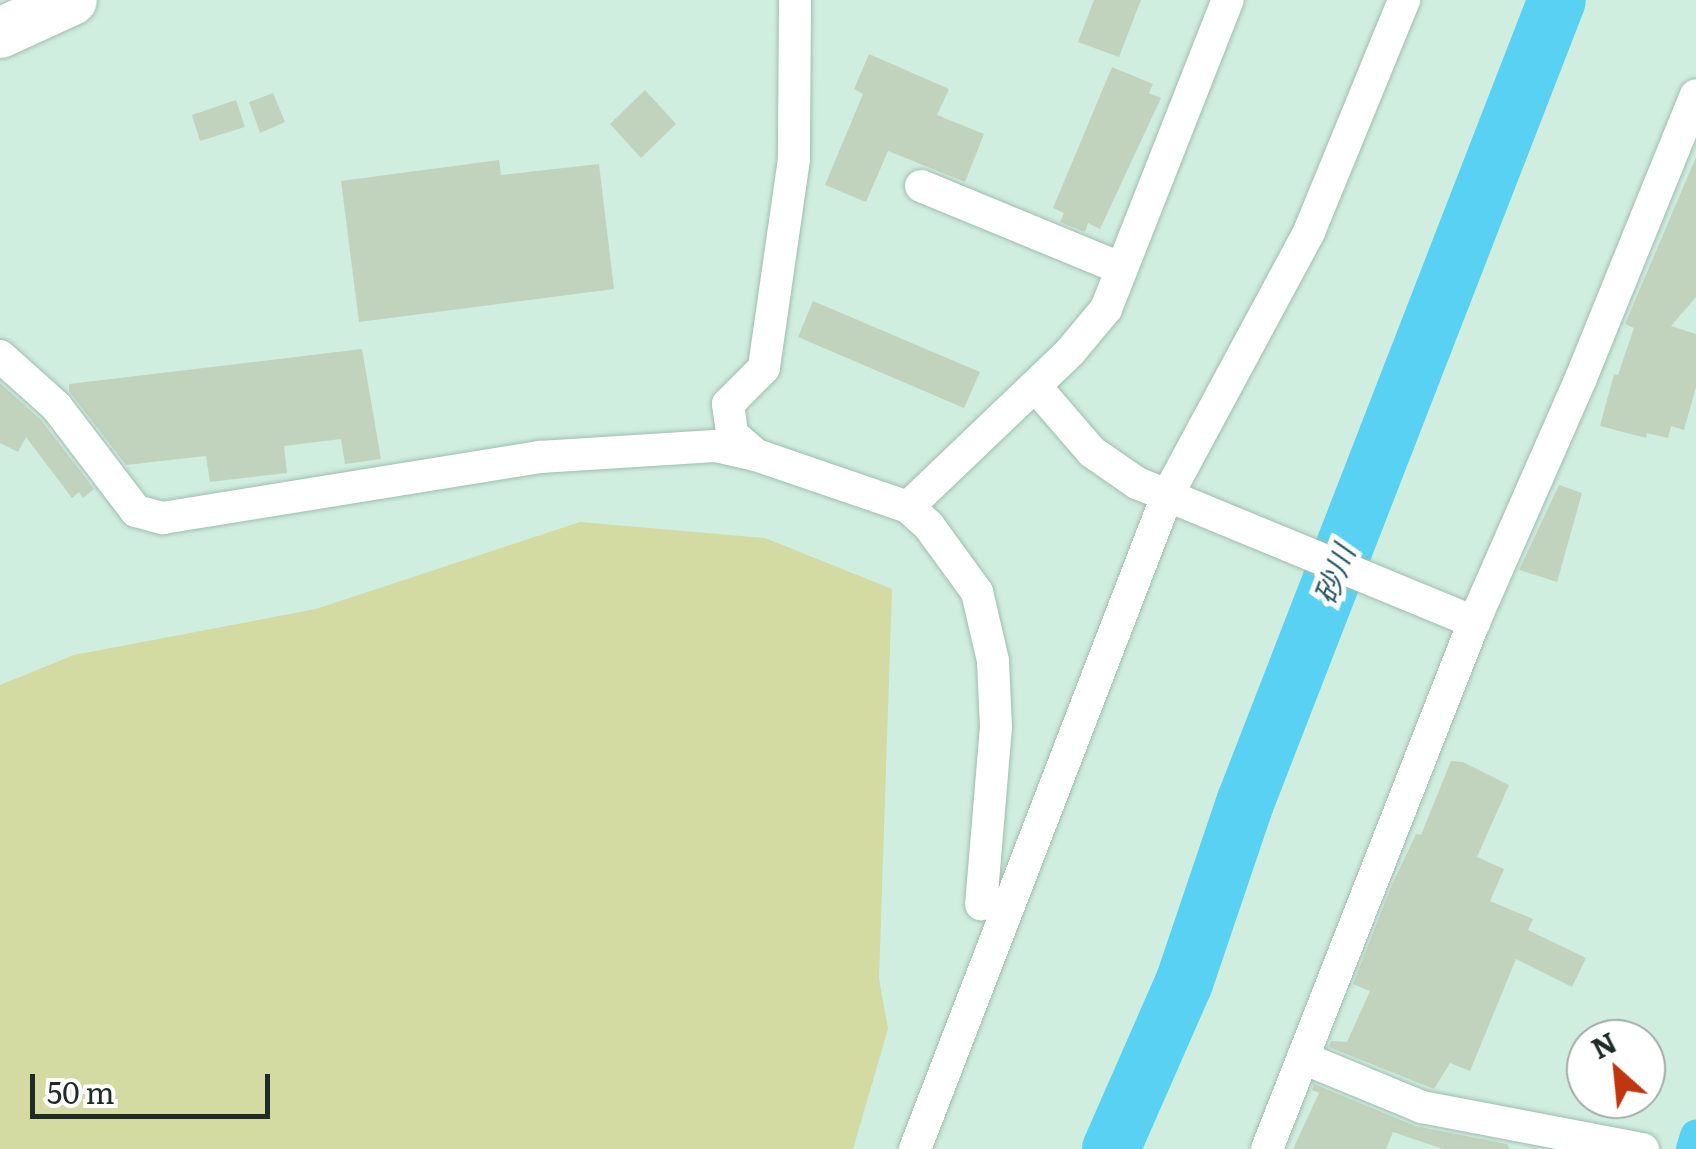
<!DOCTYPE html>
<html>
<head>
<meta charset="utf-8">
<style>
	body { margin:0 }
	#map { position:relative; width:1696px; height:1149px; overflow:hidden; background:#cfeee0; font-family:Literata,"Noto Sans JP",serif }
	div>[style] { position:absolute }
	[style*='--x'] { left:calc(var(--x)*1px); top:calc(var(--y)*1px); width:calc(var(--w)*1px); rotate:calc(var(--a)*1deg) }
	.green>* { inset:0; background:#d3daa2 }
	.canal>* { height:32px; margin:-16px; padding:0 16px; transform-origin:16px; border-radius:16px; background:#58d1f2 }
	.river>* { height:58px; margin:-29px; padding:0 29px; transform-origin:29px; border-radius:29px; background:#58d1f2 }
	.building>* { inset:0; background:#c1d3bd }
	.roads { filter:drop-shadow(0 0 2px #a0bdb0) drop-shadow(0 0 2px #a0bdb0) }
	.street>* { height:32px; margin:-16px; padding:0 16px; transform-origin:16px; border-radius:16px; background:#fff }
	.primary>* { height:50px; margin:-25px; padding:0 25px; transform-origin:25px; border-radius:25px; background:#fff }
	span { translate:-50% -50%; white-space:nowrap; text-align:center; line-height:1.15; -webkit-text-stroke:10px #fff; paint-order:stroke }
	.water-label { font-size:30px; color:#275967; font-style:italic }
	.north { position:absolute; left:1566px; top:1019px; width:100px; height:100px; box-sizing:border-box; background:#fff; border:2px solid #a5aaa8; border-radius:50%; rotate:333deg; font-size:28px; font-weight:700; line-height:40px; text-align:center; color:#1f2b26 }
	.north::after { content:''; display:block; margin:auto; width:35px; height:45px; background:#c0360e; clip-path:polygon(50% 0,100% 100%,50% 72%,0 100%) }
	.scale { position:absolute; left:30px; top:1074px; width:240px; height:45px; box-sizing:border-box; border:5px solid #1f2b26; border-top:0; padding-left:12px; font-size:30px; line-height:35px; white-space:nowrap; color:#1f2b26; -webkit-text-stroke:8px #fff; paint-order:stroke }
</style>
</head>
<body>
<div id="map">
	<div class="green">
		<div style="clip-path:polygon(580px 522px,765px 538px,892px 589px,879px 978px,888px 1029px,853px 1149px,0 1149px,0 685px,74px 655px,316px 609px)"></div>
	</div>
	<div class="canal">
		<div style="--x:1692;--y:1149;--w:14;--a:-73"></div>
	</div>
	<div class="river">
		<div style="--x:1111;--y:1149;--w:181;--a:-66.3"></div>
		<div style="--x:1184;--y:983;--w:190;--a:-71.3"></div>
		<div style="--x:1245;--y:803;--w:861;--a:-68.77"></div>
	</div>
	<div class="building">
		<div style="clip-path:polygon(1094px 0,1141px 0,1119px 57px,1078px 42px)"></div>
		<div style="clip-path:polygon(869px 54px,949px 89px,937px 115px,984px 134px,965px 182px,888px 151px,866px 202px,825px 185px,863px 94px,854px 89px)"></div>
		<div style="clip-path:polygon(1112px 67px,1153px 84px,1149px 93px,1161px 98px,1100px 229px,1088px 223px,1085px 232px,1060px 222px,1064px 213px,1053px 208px)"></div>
		<div style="clip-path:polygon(645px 90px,676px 124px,641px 158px,610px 124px)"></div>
		<div style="clip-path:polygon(273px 93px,285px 122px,260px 133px,249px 102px)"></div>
		<div style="clip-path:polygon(236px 100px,245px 127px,200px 141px,192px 115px)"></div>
		<div style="clip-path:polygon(1696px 157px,1696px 297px,1671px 326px,1696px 334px,1696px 387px,1684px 430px,1671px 426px,1668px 438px,1647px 433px,1646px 438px,1600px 426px,1614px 374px,1618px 375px,1634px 328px,1625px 324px)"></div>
		<div style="clip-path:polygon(499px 160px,501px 175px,599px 164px,614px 289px,359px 322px,341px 181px)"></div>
		<div style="clip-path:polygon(813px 301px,980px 372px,964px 408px,798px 337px)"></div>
		<div style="clip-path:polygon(362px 349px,381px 459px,345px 464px,341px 439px,284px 446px,287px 473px,210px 482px,206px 456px,126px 465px,69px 391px,69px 384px)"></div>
		<div style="clip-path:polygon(0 383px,41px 420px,94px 489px,83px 498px,79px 492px,72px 498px,26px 437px,18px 452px,0 443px)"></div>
		<div style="clip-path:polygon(1559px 485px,1582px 493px,1557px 582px,1519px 570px)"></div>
		<div style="clip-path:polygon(1451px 761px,1463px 762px,1509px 785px,1477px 857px,1504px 869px,1490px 901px,1533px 919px,1528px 930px,1586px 958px,1572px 987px,1516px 959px,1470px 1071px,1450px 1063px,1434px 1089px,1329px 1047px,1331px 1041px,1347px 1042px,1370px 991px,1353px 984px,1391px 887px,1416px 834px,1421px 835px)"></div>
		<div style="clip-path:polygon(1314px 1084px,1415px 1126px,1507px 1144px,1510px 1149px,1443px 1149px,1393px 1132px,1386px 1149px,1293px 1149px,1319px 1093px,1312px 1090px)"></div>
	</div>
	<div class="roads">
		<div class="street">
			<div style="--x:795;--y:0;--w:159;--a:90.4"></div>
			<div style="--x:794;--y:159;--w:211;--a:98.2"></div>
			<div style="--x:764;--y:368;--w:51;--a:135"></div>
			<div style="--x:728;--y:404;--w:30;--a:82"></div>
			<div style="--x:732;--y:434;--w:32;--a:41"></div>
			<div style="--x:756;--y:455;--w:161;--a:18.9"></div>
			<div style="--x:908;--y:507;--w:28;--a:42"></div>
			<div style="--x:929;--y:526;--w:82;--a:54"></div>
			<div style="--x:977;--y:592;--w:71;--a:76.9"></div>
			<div style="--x:993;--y:661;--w:66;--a:87.4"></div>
			<div style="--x:996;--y:727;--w:178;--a:94.8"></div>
			<div style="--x:921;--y:186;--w:217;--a:22.4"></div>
			<div style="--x:0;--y:356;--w:75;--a:41.8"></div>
			<div style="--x:56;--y:406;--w:132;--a:52.7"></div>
			<div style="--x:136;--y:511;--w:28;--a:15"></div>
			<div style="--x:163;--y:518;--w:382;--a:-9.2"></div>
			<div style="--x:540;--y:457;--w:175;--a:-3.6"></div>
			<div style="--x:715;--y:446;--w:41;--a:12.7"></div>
			<div style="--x:1035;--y:386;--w:87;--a:49.2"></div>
			<div style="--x:1092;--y:452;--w:55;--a:34.6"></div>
			<div style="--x:1137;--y:483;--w:365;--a:22.4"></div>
			<div style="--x:908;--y:507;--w:224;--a:-43.7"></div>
			<div style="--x:1070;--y:352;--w:56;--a:-50.1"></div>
			<div style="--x:1106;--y:309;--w:332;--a:-68.5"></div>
			<div style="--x:1303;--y:1058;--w:129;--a:22.4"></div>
			<div style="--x:1422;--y:1107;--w:225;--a:10.8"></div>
			<div style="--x:915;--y:1149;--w:700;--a:-68.9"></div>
			<div style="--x:1167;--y:496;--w:300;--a:-61.7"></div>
			<div style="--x:1309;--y:232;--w:251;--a:-67.7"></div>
			<div style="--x:1267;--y:1149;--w:566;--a:-68.56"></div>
			<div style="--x:1474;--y:622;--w:266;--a:-66.3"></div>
			<div style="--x:1581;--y:378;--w:305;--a:-67.9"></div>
		</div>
		<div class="primary">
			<div style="--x:0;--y:33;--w:79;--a:-24.6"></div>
		</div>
	</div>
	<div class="water-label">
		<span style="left:1333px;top:574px;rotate:-69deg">砂川</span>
	</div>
	<div class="north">N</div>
	<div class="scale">50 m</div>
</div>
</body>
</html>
